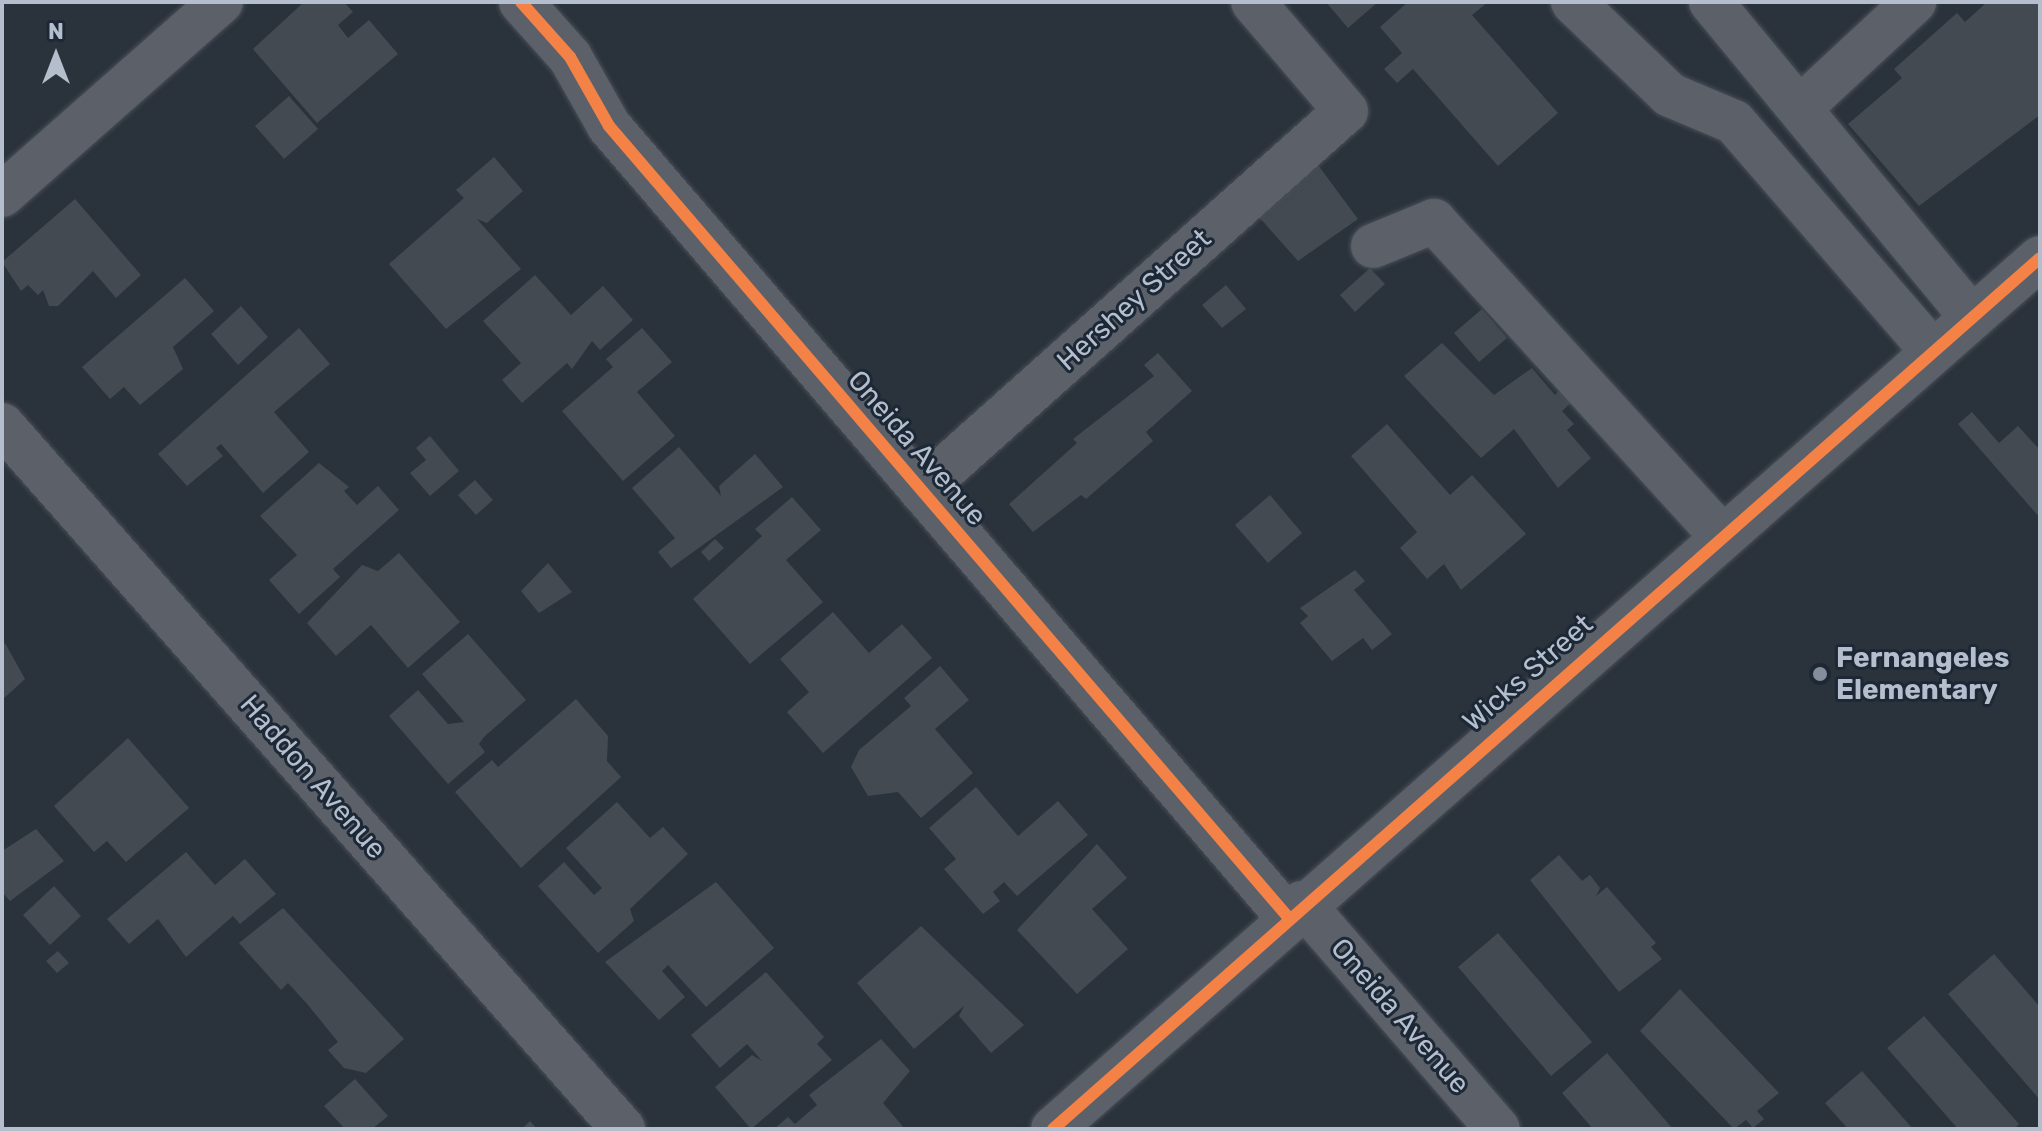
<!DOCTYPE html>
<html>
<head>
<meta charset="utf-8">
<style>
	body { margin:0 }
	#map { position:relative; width:2042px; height:1131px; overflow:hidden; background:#2a323c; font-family:Rubik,sans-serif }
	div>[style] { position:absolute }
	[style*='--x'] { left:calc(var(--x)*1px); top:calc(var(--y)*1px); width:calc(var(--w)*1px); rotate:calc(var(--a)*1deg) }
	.building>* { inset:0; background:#434a52 }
	.roads { filter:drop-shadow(0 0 2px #494e56) drop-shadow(0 0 2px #494e56) }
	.minor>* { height:44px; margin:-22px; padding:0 22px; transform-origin:22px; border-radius:22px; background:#5b6069 }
	.cycleway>* { height:12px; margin:-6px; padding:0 6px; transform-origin:6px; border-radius:6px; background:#f48246 }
	.dots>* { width:22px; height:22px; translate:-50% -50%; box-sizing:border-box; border:4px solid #1d2837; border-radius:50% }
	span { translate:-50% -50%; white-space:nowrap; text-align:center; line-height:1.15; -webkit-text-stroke:6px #1d2837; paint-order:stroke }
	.street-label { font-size:28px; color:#b5becc }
	.poi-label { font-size:28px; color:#b5becc; font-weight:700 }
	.left { translate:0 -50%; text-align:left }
	.frame { position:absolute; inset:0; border:4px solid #b5becc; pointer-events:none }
	.north { position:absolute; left:16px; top:16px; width:80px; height:80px; -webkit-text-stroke:6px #1d2837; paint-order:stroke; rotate:0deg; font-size:22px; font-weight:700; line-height:32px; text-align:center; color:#b5becc }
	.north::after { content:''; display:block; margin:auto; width:28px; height:36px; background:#b5becc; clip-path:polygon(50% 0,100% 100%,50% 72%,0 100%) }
</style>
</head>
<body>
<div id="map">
	<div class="building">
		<div style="clip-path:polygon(304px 2px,344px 2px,353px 12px,338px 25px,348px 38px,369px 20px,398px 54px,317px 123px,253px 49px)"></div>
		<div style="clip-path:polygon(1326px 2px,1378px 2px,1348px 28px)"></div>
		<div style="clip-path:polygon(1408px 2px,1488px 2px,1472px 15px,1558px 113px,1498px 166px,1413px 69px,1397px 83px,1384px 69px,1402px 53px,1380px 27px)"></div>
		<div style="clip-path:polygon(1987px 2px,2040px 2px,2040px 115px,1919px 206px,1848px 124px,1902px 78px,1894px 69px,1957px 13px,1965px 22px)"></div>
		<div style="clip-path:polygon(289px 96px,318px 129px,284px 159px,255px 126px)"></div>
		<div style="clip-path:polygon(494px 157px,523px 191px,487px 223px,477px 219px,521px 269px,446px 329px,389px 264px,464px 198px,456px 190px)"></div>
		<div style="clip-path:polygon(1318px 165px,1358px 219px,1298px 261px,1259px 217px)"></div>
		<div style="clip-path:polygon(75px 199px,141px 275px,116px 298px,93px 271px,58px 306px,49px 306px,43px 290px,38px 295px,28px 285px,21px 291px,2px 262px)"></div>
		<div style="clip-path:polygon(1370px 268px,1385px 284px,1355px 312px,1340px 295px)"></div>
		<div style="clip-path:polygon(535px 275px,571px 315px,603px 286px,633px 320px,600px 350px,592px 341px,572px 369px,567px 363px,522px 403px,502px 380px,521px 363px,483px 321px)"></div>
		<div style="clip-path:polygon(185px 278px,214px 311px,173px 347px,183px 369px,140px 405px,124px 387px,110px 399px,82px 367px)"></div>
		<div style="clip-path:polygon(1226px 285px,1246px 309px,1222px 328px,1202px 305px)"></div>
		<div style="clip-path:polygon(241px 306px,268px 337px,238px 365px,211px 334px)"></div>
		<div style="clip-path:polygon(1482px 309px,1507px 338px,1479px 362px,1454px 333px)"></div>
		<div style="clip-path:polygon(299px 328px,330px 364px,274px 412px,309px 452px,263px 493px,221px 444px,216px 448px,223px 456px,187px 486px,158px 454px)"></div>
		<div style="clip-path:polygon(642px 328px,672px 362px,637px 392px,675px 436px,623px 481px,562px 411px,613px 367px,606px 359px)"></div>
		<div style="clip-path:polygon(1442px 343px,1494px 395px,1532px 368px,1555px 395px,1561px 389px,1572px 402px,1562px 411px,1574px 424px,1567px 430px,1591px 458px,1558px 488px,1514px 429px,1481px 458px,1404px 376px)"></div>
		<div style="clip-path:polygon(1158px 353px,1192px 391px,1146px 432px,1153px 441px,1086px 499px,1081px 495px,1033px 532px,1009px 504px,1077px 443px,1073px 439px,1154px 376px,1144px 365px)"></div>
		<div style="clip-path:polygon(1972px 412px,1999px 443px,2018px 426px,2040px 450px,2040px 518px,1958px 424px)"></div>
		<div style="clip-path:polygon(1387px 424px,1450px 495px,1472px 475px,1526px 534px,1461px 590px,1444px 564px,1427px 579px,1400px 548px,1417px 532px,1351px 456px)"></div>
		<div style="clip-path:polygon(430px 436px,459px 471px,430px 496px,410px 473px,426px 460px,416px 448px)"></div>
		<div style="clip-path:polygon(679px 447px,721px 496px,719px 486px,755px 454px,783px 487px,671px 568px,658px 552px,675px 538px,632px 488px)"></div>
		<div style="clip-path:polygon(319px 463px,349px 487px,344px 491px,357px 505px,378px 486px,399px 510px,333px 569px,340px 577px,299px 614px,269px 580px,297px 555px,260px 516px)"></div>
		<div style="clip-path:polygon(475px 480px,493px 500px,476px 515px,458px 495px)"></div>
		<div style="clip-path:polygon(1270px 495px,1302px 533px,1268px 563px,1235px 525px)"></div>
		<div style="clip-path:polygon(792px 497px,821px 530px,786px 560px,823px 602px,750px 664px,693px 599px,762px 536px,755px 529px)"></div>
		<div style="clip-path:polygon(715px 539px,724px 548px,709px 561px,701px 552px)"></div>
		<div style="clip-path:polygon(399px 553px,460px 622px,408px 668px,371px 625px,336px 656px,307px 623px,362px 565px,378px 571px)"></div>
		<div style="clip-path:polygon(548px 563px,572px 592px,539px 613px,521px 591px)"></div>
		<div style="clip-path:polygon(1355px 570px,1365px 581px,1354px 590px,1392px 634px,1372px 650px,1363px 638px,1332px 661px,1300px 623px,1308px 616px,1300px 608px)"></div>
		<div style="clip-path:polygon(833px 612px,869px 653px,902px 624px,932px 658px,823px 753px,787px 712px,809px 692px,780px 659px)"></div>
		<div style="clip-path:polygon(468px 634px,526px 700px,484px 737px,479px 744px,485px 752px,448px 784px,389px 716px,418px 690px,448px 724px,464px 722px,422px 674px)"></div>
		<div style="clip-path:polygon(5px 643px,25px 679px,2px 700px,2px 646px)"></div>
		<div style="clip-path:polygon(940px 666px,969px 700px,935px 729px,973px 773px,921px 818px,898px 792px,868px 796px,851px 767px,859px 750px,911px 706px,904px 698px)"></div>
		<div style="clip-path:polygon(576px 699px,608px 736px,607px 761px,621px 777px,521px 868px,455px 792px,492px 760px,498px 767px)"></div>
		<div style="clip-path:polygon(128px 738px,189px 808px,126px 862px,107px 841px,94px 852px,54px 806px)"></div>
		<div style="clip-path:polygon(976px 787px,1018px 836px,1058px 801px,1088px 835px,1017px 896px,1004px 882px,993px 892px,1000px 901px,983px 914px,944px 869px,956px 859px,929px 828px)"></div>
		<div style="clip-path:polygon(617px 802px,650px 838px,663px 827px,688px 854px,630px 909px,634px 921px,598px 953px,538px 886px,564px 862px,594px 895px,602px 888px,566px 848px)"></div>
		<div style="clip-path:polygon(36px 829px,64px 861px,10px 901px,2px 892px,2px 851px)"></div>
		<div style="clip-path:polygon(1097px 844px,1127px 878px,1092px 909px,1128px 949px,1077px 994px,1017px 930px)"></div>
		<div style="clip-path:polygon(186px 852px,215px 885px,245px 859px,276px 894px,240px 924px,233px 916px,186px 957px,158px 919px,129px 944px,107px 919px)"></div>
		<div style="clip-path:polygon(1559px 855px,1582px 881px,1590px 875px,1600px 888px,1596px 896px,1607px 887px,1656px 943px,1651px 947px,1662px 959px,1619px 992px,1530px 880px)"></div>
		<div style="clip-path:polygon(716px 882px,774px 948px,706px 1007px,668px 965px,662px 971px,685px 997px,659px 1020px,605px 962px)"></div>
		<div style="clip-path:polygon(54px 886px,81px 916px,50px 945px,23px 915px)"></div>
		<div style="clip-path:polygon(283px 908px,404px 1039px,366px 1073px,344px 1068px,328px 1050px,338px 1042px,308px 1005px,288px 983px,281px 990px,239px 943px)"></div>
		<div style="clip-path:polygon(921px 926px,1024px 1025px,991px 1053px,959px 1016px,964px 1006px,914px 1049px,857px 983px)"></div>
		<div style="clip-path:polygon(1498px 933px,1592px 1042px,1551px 1076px,1458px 967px)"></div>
		<div style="clip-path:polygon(58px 951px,69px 963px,57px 973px,46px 961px)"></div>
		<div style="clip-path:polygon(1994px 954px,2040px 1007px,2040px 1100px,1948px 994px)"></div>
		<div style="clip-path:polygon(766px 972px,824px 1037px,817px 1044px,832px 1060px,751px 1129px,715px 1087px,752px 1055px,762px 1061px,747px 1044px,720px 1068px,691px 1035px)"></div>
		<div style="clip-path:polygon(1680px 989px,1779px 1093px,1757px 1111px,1764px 1119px,1753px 1128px,1746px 1120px,1734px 1129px,1640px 1031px)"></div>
		<div style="clip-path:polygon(1924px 1016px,2019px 1124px,2014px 1129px,1958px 1129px,1887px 1048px)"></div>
		<div style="clip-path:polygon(881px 1039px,910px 1071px,883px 1103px,905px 1129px,774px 1129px,788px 1117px,795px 1124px,817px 1105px,809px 1095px)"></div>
		<div style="clip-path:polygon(1607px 1053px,1673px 1129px,1593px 1129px,1562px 1093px)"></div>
		<div style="clip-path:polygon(1862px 1071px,1913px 1129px,1848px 1129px,1825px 1103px)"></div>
		<div style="clip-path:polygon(355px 1079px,388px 1116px,372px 1129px,345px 1129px,324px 1106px)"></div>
		<div style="clip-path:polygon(530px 1121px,537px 1129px,522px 1129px)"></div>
	</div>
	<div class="roads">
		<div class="minor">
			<div style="--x:521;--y:2;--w:74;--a:48.3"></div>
			<div style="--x:570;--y:57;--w:79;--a:60.5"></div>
			<div style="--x:609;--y:126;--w:1042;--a:49.36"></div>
			<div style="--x:1573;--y:2;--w:134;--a:43.8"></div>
			<div style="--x:1670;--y:95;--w:69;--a:22.9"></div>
			<div style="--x:1734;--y:122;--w:304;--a:49.1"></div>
			<div style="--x:1711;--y:2;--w:410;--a:50.4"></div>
			<div style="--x:1800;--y:108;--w:156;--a:-42.9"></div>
			<div style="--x:2;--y:195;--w:292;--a:-41.4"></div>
			<div style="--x:1373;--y:246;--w:66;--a:-22.3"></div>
			<div style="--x:1434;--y:221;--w:427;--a:47.6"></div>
			<div style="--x:2;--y:425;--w:939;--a:48.58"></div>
			<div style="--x:921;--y:490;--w:569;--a:-41.73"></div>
			<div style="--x:1346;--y:111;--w:143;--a:-130.5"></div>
			<div style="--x:1302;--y:903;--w:299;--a:49.1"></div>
			<div style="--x:1053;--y:1129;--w:1316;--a:-41.43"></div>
		</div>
	</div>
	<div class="cycleway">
		<div style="--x:521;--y:2;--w:74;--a:48.3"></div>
		<div style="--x:570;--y:57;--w:79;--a:60.5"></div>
		<div style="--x:609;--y:126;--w:1042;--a:49.36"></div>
		<div style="--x:1053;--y:1129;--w:1316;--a:-41.43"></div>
	</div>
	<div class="dots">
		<div style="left:1820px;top:674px;background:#848d9a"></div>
	</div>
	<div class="street-label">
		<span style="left:1134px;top:300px;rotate:-42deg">Hershey Street</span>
		<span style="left:917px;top:448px;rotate:49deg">Oneida Avenue</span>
		<span style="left:1528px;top:673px;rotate:-41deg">Wicks Street</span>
		<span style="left:313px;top:777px;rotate:49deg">Haddon Avenue</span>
		<span style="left:1400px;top:1016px;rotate:49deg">Oneida Avenue</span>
	</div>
	<div class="poi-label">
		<span class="left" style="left:1836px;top:674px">Fernangeles<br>Elementary</span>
	</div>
	<div class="frame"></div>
	<div class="north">N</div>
</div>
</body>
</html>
